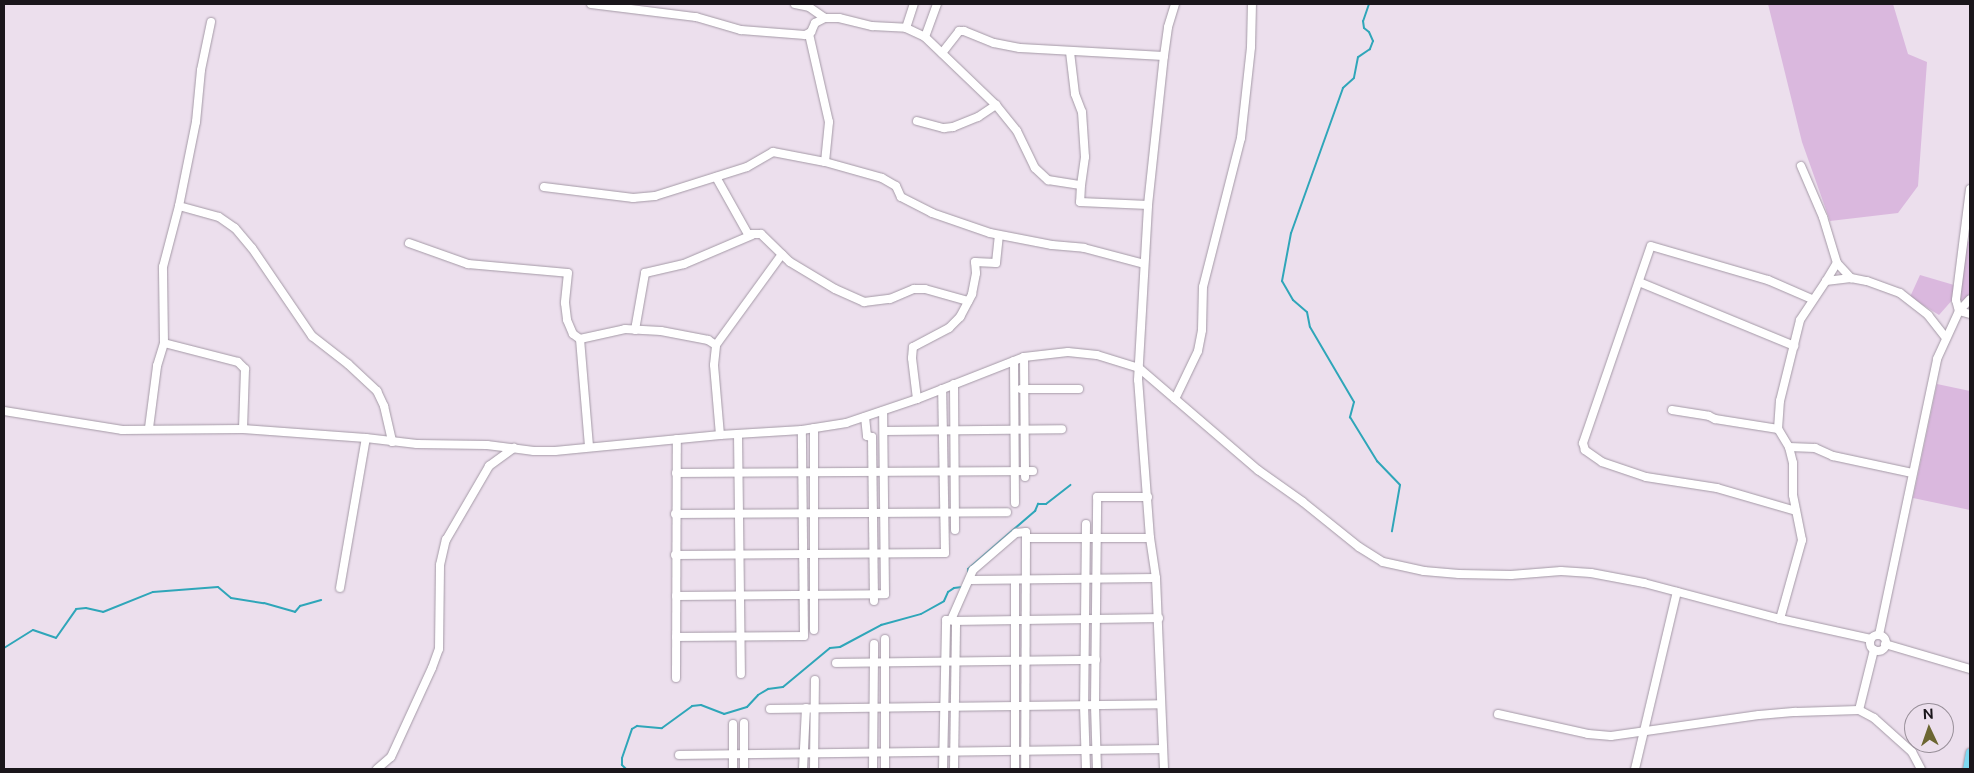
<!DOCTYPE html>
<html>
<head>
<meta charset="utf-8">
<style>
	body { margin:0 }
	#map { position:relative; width:1974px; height:773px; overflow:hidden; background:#ecdfed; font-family:"Public Sans",sans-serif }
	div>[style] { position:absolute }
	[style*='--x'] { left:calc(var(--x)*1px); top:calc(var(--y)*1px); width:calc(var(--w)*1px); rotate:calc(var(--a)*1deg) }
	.green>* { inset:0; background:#dab8de }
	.stream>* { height:2px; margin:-1px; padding:0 1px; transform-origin:1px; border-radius:1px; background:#2fa6b9 }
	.roads { filter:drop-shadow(0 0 1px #a499a6) drop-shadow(0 0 1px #a499a6) }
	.minor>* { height:8px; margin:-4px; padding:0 4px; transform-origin:4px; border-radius:4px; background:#fff }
	.minor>.ring { margin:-4px; padding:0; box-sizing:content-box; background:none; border:8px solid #fff; border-radius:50% }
	.major>* { height:9px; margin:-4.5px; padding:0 4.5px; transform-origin:4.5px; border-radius:4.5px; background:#7ed9f1 }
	span { translate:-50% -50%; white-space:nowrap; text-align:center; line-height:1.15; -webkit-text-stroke:5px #ecdfed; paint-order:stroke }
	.frame { position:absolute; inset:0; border:5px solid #1a161b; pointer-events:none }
	.north { position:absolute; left:1904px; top:703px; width:50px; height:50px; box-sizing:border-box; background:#ecdfed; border:1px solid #988f99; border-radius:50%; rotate:357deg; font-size:14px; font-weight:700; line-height:20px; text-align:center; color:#1a161b }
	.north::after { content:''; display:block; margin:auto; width:18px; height:22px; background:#6c6632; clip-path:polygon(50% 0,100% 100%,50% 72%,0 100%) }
</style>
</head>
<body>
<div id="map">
	<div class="green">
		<div style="clip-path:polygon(1768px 4px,1893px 4px,1908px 54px,1927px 62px,1918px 186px,1898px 213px,1830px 221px,1802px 142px)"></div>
		<div style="clip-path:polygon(1967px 241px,1970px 242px,1970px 293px,1964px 301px,1959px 300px)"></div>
		<div style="clip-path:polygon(1920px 275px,1954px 285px,1954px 298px,1939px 315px,1910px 297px)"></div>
		<div style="clip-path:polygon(1937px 384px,1970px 391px,1970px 510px,1913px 498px)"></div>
	</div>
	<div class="stream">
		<div style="--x:1369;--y:4;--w:18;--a:109"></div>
		<div style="--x:1363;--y:21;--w:7;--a:82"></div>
		<div style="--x:1364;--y:28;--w:6;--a:39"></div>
		<div style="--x:1369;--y:32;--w:10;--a:66"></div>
		<div style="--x:1373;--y:41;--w:9;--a:111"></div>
		<div style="--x:1370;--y:49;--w:14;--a:146"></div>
		<div style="--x:1358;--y:57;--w:21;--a:101"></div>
		<div style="--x:1354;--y:78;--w:15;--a:138"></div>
		<div style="--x:1343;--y:88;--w:154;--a:109.7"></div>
		<div style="--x:1291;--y:233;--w:49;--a:100.6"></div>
		<div style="--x:1282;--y:281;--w:22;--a:60"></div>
		<div style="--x:1293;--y:300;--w:18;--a:41"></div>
		<div style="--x:1307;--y:312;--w:15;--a:79"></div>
		<div style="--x:1310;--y:327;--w:87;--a:59.6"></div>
		<div style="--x:1354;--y:402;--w:16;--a:105"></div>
		<div style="--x:1350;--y:417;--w:52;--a:58.5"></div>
		<div style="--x:1377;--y:461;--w:33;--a:46"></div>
		<div style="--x:1400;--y:485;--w:47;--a:99.9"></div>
		<div style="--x:968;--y:572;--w:3;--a:-90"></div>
		<div style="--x:968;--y:569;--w:89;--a:-40.9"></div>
		<div style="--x:1035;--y:511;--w:8;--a:-67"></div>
		<div style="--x:1038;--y:504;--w:8;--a:0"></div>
		<div style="--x:1046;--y:504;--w:31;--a:-38"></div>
		<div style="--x:4;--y:648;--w:34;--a:-32"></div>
		<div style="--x:33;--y:630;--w:24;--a:19"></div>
		<div style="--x:56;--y:638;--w:35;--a:-55"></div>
		<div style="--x:76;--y:609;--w:10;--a:-6"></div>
		<div style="--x:86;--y:608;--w:17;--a:13"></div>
		<div style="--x:103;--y:612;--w:54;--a:-21.8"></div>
		<div style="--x:153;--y:592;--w:65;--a:-4.4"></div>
		<div style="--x:218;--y:587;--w:17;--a:40"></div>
		<div style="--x:231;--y:598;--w:33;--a:9"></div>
		<div style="--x:264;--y:603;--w:32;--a:16"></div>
		<div style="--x:295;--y:612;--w:8;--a:-50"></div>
		<div style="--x:300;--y:606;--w:22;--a:-16"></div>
		<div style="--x:626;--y:769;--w:6;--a:-135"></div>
		<div style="--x:622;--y:765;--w:7;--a:-90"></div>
		<div style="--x:622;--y:758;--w:31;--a:-71"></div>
		<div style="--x:632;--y:729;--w:6;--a:-31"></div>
		<div style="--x:637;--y:726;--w:25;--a:5"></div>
		<div style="--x:662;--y:728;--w:37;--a:-36"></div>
		<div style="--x:692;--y:706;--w:9;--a:-6"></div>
		<div style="--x:701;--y:705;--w:25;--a:21"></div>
		<div style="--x:724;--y:714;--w:24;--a:-17"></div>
		<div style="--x:747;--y:707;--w:16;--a:-47"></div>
		<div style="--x:758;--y:695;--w:12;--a:-31"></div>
		<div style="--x:768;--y:689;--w:15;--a:-8"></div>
		<div style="--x:783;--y:687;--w:61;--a:-39.7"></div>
		<div style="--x:830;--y:648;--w:10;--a:-6"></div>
		<div style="--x:840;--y:647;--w:47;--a:-28.2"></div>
		<div style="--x:881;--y:625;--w:41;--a:-15.4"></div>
		<div style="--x:921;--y:614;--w:26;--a:-29"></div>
		<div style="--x:944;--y:601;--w:10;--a:-66"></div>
		<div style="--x:948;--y:592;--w:7;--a:-34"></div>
		<div style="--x:954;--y:588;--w:8;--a:-7"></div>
	</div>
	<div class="roads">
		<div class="minor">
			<div style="--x:591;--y:4;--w:106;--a:7.1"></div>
			<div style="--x:696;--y:17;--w:47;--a:16.1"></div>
			<div style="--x:741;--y:30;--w:64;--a:4.5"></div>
			<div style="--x:805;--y:35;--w:7;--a:-27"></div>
			<div style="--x:811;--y:32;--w:10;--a:-66"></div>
			<div style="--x:815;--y:23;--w:11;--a:-27"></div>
			<div style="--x:825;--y:18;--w:14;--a:0"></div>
			<div style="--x:839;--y:18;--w:34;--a:14"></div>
			<div style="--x:872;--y:26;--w:34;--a:3"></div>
			<div style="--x:906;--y:28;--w:21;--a:25"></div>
			<div style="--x:925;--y:37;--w:98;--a:43.8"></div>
			<div style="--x:996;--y:105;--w:33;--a:51"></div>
			<div style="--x:1017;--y:131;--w:41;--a:64.1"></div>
			<div style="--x:1035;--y:168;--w:18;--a:43"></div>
			<div style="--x:1048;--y:180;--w:33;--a:9"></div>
			<div style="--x:1081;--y:185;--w:17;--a:93"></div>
			<div style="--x:1080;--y:202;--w:68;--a:2.5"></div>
			<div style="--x:795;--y:4;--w:14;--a:12"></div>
			<div style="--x:809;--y:7;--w:19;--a:35"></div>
			<div style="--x:906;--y:28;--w:25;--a:-72"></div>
			<div style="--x:809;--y:34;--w:90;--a:77.2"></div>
			<div style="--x:829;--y:122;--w:40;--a:95.7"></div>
			<div style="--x:925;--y:37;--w:35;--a:-70"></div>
			<div style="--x:1070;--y:52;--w:42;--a:83.2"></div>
			<div style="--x:1075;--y:94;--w:19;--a:69"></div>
			<div style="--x:1082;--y:112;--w:45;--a:86.2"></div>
			<div style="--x:1085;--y:157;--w:28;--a:98"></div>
			<div style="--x:942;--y:53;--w:28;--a:-52"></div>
			<div style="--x:959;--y:31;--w:5;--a:0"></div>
			<div style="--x:964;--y:31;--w:32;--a:22"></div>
			<div style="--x:994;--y:43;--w:26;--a:11"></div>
			<div style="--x:1020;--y:48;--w:144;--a:3.2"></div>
			<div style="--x:917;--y:121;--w:28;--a:15"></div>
			<div style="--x:944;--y:128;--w:9;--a:-6"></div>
			<div style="--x:953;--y:127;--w:27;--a:-22"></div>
			<div style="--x:978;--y:117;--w:22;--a:-34"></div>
			<div style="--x:1801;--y:166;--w:56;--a:66.7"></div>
			<div style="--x:1823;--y:217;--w:48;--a:73.1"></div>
			<div style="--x:1837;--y:263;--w:21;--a:47"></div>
			<div style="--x:716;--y:177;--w:65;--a:60.7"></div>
			<div style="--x:748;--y:234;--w:13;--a:0"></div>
			<div style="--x:761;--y:234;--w:40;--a:44"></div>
			<div style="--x:790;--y:262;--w:52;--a:31"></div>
			<div style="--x:835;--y:289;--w:32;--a:24"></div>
			<div style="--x:864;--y:302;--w:26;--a:-7"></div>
			<div style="--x:890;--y:299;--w:26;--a:-23"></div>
			<div style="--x:914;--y:289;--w:11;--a:0"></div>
			<div style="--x:925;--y:289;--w:45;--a:15.6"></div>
			<div style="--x:544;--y:187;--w:90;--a:7"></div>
			<div style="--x:633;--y:198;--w:22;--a:-5"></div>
			<div style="--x:655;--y:196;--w:96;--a:-17.5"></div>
			<div style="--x:747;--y:167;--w:30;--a:-30"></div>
			<div style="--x:773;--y:152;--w:53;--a:10.9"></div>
			<div style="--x:825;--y:162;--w:59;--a:15.7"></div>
			<div style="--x:882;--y:178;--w:16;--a:30"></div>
			<div style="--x:896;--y:186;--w:12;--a:66"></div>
			<div style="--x:901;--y:197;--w:35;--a:27"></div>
			<div style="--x:932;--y:213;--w:61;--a:19"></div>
			<div style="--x:990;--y:233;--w:63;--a:11"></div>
			<div style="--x:1052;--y:245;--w:32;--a:5"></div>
			<div style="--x:1084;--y:248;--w:62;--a:14.9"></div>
			<div style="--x:1970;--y:189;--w:112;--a:97.2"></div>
			<div style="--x:1956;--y:300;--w:11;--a:75"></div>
			<div style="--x:1959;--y:311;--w:11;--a:15"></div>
			<div style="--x:179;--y:206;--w:41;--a:15.4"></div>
			<div style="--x:219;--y:217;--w:19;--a:35"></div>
			<div style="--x:235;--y:228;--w:26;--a:50"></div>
			<div style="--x:252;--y:248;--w:107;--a:55.7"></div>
			<div style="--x:312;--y:336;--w:46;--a:37.9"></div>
			<div style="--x:348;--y:364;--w:40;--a:43"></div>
			<div style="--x:377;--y:391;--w:17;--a:65"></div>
			<div style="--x:384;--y:406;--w:37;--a:77"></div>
			<div style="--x:409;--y:243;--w:63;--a:19.6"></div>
			<div style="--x:468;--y:264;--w:100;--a:5.1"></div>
			<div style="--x:568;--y:273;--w:30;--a:96"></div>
			<div style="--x:565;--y:303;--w:17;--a:83"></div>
			<div style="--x:567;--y:320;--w:15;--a:67"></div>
			<div style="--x:573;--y:334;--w:9;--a:36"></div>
			<div style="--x:580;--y:339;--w:108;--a:85.2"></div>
			<div style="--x:1826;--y:281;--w:21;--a:-59"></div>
			<div style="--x:1639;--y:282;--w:168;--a:22.4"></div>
			<div style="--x:635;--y:330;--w:58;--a:-80"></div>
			<div style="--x:645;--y:273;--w:40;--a:-13"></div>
			<div style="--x:684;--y:264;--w:74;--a:-23.1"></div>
			<div style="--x:580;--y:339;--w:46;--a:-12.5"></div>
			<div style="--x:625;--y:329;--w:36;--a:3"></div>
			<div style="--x:661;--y:331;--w:48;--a:10.8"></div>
			<div style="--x:708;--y:340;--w:9;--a:32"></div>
			<div style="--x:164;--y:343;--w:76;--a:14.4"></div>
			<div style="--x:238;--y:362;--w:10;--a:45"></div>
			<div style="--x:245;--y:369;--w:60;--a:91.9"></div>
			<div style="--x:1024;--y:357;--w:120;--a:89.5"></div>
			<div style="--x:1014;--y:361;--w:142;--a:89.6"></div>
			<div style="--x:954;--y:384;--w:146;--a:89.6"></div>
			<div style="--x:1021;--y:389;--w:58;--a:0"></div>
			<div style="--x:917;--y:399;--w:41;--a:-97"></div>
			<div style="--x:912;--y:358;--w:11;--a:-85"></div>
			<div style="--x:913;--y:347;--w:41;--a:-27.8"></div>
			<div style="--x:949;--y:328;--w:16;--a:-45"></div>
			<div style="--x:960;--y:317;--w:26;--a:-62"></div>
			<div style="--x:972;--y:294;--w:21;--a:-79"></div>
			<div style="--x:976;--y:273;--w:11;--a:-95"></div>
			<div style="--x:975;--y:262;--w:21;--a:3"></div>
			<div style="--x:996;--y:263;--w:28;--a:-84"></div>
			<div style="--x:1175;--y:399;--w:53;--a:-64.4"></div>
			<div style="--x:1198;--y:351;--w:21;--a:-79"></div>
			<div style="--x:1202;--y:330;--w:43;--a:-88.7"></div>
			<div style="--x:1203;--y:287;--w:154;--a:-75.7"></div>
			<div style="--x:1241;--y:138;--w:92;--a:-83.7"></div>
			<div style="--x:1251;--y:47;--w:43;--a:-88.7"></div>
			<div style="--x:1672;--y:410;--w:37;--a:9"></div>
			<div style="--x:1709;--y:416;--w:7;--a:27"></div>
			<div style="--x:1715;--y:419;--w:64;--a:9"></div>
			<div style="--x:4;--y:411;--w:120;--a:9.1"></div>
			<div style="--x:122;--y:430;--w:121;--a:-0.5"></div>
			<div style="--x:243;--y:429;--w:123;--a:4.2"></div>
			<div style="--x:366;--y:438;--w:51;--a:6.7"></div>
			<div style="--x:417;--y:444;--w:70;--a:0.8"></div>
			<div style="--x:487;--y:445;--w:47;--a:7.3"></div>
			<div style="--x:534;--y:451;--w:21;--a:0"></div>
			<div style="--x:555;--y:451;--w:166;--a:-5.5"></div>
			<div style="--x:720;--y:435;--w:82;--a:-3.5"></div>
			<div style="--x:802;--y:430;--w:45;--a:-9"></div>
			<div style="--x:846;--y:423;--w:75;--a:-18.7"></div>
			<div style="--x:917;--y:399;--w:115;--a:-21.4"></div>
			<div style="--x:1024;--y:357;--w:44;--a:-6.5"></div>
			<div style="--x:1068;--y:352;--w:29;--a:6"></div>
			<div style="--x:1097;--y:355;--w:44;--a:17.2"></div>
			<div style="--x:1139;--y:368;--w:157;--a:40.6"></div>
			<div style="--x:1258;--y:470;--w:55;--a:35.4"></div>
			<div style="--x:1303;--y:502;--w:72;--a:38.8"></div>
			<div style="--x:1359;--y:547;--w:28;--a:32"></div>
			<div style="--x:1383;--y:562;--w:42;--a:12.4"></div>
			<div style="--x:1424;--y:571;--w:35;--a:5"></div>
			<div style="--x:1459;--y:574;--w:52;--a:1.1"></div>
			<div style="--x:1511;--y:575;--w:50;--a:-4.6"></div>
			<div style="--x:1561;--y:571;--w:30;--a:4"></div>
			<div style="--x:1591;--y:573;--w:54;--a:10.7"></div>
			<div style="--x:1644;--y:583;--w:141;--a:14.8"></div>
			<div style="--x:1780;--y:619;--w:93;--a:12.4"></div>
			<div style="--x:865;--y:417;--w:19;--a:84"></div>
			<div style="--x:867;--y:436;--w:5;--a:11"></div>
			<div style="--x:872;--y:437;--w:164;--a:89.3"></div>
			<div style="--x:149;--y:428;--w:63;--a:-82.6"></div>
			<div style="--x:157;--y:366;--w:24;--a:-73"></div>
			<div style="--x:164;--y:343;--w:76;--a:-90.8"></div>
			<div style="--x:163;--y:267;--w:63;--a:-75.3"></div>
			<div style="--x:179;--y:206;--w:86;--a:-78.6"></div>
			<div style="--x:196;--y:122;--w:52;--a:-84.5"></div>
			<div style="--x:201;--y:70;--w:49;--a:-78.2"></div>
			<div style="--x:814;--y:428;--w:202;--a:90"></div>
			<div style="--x:884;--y:431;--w:178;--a:-0.6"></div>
			<div style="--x:738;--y:434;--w:240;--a:89.3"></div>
			<div style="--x:720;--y:435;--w:70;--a:-94.9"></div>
			<div style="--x:714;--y:365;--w:20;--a:-84"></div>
			<div style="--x:716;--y:345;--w:112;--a:-54"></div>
			<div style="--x:1789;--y:447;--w:26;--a:2"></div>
			<div style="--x:1815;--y:448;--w:20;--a:24"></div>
			<div style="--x:1833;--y:456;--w:81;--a:12.1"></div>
			<div style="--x:676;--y:473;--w:357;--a:-0.3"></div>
			<div style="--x:1796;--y:511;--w:82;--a:-163.8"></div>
			<div style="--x:1717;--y:488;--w:72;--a:-171.2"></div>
			<div style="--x:1646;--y:477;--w:46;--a:-161.2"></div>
			<div style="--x:1602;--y:462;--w:21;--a:-145"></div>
			<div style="--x:1585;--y:450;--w:7;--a:-106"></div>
			<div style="--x:1583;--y:443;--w:208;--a:-71"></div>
			<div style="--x:1651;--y:246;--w:122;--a:16.2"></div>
			<div style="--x:1768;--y:280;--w:48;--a:23.4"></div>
			<div style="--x:675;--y:514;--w:332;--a:-0.3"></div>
			<div style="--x:1086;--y:524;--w:181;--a:90.6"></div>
			<div style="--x:1084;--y:705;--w:64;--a:88.2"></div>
			<div style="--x:1026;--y:538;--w:124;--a:0"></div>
			<div style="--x:675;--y:555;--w:270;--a:-0.4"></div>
			<div style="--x:945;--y:553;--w:164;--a:-91"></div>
			<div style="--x:970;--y:580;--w:186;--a:-0.6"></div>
			<div style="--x:1015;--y:580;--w:189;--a:90"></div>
			<div style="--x:340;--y:588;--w:152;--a:-80.2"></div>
			<div style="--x:676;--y:596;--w:209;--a:-0.5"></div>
			<div style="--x:885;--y:594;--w:183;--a:-90.6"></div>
			<div style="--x:1780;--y:619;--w:82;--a:-74.4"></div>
			<div style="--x:1802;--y:540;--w:46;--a:-101.3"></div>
			<div style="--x:1793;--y:495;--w:32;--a:-90"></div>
			<div style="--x:1793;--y:463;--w:16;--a:-104"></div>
			<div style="--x:1789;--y:447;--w:21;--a:-121"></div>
			<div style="--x:1778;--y:429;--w:28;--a:-86"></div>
			<div style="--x:1780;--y:401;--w:83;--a:-76.1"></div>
			<div style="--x:1800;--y:320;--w:47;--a:-56.3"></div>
			<div style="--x:1826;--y:281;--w:25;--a:-7"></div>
			<div style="--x:1851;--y:278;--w:16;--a:11"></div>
			<div style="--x:1867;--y:281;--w:35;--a:20"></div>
			<div style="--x:1900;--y:293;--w:36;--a:38"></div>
			<div style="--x:1928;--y:315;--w:28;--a:52"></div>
			<div style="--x:951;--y:620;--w:55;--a:-66.3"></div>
			<div style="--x:973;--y:570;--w:57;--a:-40.7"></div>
			<div style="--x:1016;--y:533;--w:10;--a:-6"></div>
			<div style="--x:1026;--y:532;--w:237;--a:90.2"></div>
			<div style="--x:1879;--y:635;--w:282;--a:-78.1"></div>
			<div style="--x:1937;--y:359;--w:53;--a:-65.4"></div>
			<div style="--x:1959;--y:311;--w:16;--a:-47"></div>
			<div class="ring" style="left:1870px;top:635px;width:8px;height:8px"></div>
			<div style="--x:676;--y:637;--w:128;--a:-0.4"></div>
			<div style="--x:804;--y:636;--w:206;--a:-90.6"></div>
			<div style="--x:885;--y:639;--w:130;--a:90"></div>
			<div style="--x:1885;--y:644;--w:89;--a:16.4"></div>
			<div style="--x:836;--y:663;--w:260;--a:-0.7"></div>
			<div style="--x:676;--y:678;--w:239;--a:-89.8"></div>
			<div style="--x:770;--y:709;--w:391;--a:-0.7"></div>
			<div style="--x:1859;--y:710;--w:62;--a:-76"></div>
			<div style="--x:1498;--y:714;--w:92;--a:12.5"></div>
			<div style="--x:1588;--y:734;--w:23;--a:5"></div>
			<div style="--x:1611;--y:736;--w:149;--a:-8.1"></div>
			<div style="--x:1759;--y:715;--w:37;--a:-5"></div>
			<div style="--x:1796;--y:712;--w:63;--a:-1.8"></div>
			<div style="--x:1859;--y:710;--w:17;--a:28"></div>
			<div style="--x:1874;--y:718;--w:51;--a:41.8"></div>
			<div style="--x:1912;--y:752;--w:19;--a:62"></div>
			<div style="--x:679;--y:755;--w:484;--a:-0.7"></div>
			<div style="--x:377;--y:769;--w:18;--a:-41"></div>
			<div style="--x:391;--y:757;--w:98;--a:-65.3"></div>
			<div style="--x:432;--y:668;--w:20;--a:-70"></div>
			<div style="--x:439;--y:649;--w:84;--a:-89.3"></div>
			<div style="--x:440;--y:565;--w:26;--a:-77"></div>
			<div style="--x:446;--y:540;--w:86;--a:-59.8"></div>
			<div style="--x:489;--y:466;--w:31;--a:-36"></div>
			<div style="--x:733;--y:769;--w:45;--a:-90"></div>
			<div style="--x:744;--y:769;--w:46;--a:-90"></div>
			<div style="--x:803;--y:769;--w:61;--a:-87.2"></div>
			<div style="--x:814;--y:769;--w:89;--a:-89.4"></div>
			<div style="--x:873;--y:769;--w:125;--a:-89.5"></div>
			<div style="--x:943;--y:769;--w:149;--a:-88.8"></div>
			<div style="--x:946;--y:620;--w:10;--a:6"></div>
			<div style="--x:956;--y:621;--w:203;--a:-0.8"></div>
			<div style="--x:954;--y:769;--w:148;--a:-89.2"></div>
			<div style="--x:1097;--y:769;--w:64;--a:-91.8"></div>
			<div style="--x:1095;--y:705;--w:208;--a:-89.4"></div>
			<div style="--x:1097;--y:497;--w:51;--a:0"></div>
			<div style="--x:1164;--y:769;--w:191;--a:-92.4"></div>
			<div style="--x:1156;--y:578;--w:40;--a:-98.5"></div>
			<div style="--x:1150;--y:538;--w:158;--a:-94.3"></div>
			<div style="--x:1138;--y:380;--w:175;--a:-86.7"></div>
			<div style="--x:1148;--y:205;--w:150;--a:-83.9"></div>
			<div style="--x:1164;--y:56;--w:29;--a:-82"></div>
			<div style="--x:1168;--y:27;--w:24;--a:-73"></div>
			<div style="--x:1635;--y:769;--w:182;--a:-76.7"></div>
		</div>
		<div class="major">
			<div style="--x:1967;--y:769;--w:17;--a:-80"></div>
		</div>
	</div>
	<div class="frame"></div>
	<div class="north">N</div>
</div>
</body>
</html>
